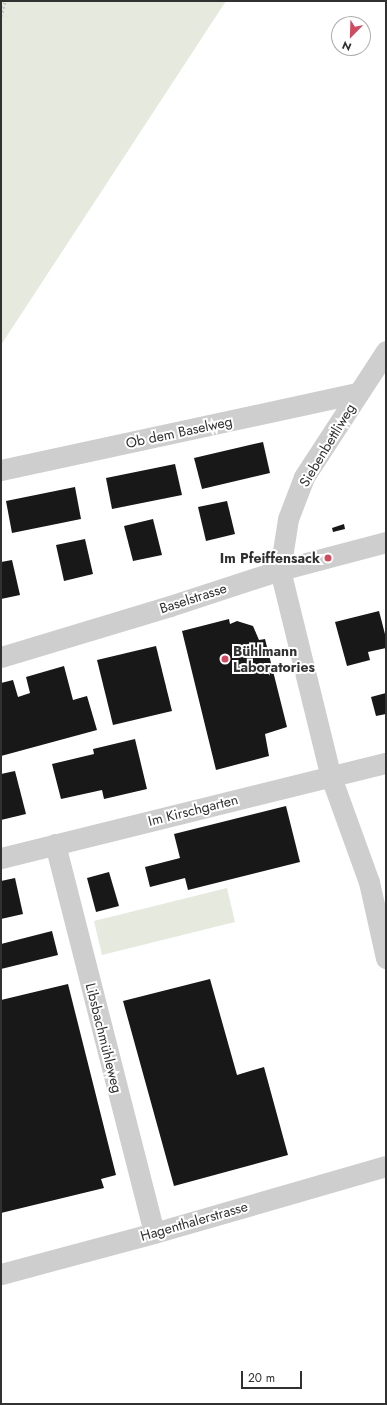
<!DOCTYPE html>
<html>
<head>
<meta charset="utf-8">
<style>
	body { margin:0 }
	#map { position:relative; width:387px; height:1405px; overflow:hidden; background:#fff; font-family:Jost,sans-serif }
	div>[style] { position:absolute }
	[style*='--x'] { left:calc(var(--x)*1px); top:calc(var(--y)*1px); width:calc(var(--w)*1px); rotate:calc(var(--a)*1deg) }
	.green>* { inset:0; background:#e5e9de }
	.building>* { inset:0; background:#181818 }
	.path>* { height:2.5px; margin-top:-1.25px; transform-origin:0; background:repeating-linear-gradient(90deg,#c8c8c8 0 2px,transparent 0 4px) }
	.minor>* { height:21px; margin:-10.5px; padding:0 10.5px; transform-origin:10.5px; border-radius:10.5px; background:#cecece }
	.dots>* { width:11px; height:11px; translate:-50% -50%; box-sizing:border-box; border:2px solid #fff; border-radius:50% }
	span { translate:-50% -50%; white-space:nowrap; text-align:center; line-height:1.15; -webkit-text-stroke:4px #fff; paint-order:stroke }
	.street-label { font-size:14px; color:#313131 }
	.poi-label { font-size:14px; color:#313131; font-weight:700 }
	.right { translate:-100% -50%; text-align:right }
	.left { translate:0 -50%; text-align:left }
	.frame { position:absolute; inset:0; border:2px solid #313131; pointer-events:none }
	.north { position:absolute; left:331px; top:16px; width:40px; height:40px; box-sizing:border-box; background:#fff; border:1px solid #adadad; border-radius:50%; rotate:203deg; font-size:11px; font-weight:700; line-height:16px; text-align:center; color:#313131 }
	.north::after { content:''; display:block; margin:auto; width:14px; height:18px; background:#d04b60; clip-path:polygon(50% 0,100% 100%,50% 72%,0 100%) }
	.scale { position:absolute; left:241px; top:1371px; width:61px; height:18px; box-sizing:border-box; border:2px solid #313131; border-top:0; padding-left:5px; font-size:12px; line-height:14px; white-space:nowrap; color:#313131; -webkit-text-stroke:3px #fff; paint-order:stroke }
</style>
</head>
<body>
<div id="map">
	<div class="green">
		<div style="clip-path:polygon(1px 1px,226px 1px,1px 345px)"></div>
		<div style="clip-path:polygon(227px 888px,235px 922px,102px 955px,94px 921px)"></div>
	</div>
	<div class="building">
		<div style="clip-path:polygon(263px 442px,270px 473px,202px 489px,194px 458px)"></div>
		<div style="clip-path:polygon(175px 464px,182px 495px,112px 509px,106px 478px)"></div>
		<div style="clip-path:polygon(75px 487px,81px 519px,12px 533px,6px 501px)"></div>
		<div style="clip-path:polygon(227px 501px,235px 534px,206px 541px,198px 507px)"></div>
		<div style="clip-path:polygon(153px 519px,162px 555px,133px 561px,124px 526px)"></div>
		<div style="clip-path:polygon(344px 524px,345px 529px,333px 532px,332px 528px)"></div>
		<div style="clip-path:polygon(85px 539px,93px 574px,64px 581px,56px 545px)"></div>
		<div style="clip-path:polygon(12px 560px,20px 595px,1px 599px,1px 562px)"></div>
		<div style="clip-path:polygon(379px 611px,386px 638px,386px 648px,368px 652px,370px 660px,347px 666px,335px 622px)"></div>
		<div style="clip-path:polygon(229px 619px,230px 624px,237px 621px,253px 626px,259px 640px,265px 639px,287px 727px,265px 734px,269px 756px,216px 770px,182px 631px)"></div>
		<div style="clip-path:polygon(156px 646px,172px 711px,113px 725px,97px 660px)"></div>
		<div style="clip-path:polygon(64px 666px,73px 700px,87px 696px,97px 730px,1px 756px,1px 683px,13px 680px,18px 697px,30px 693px,26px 677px)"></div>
		<div style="clip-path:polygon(386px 693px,386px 714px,376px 716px,371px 697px)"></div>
		<div style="clip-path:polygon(135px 739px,147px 789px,104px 799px,102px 790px,61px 799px,52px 764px,94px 754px,93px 749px)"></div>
		<div style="clip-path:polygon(15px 771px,26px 814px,1px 820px,1px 774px)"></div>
		<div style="clip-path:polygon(286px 806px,300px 862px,188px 890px,185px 878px,150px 887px,145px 867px,180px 858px,174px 834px)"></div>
		<div style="clip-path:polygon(109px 872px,119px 906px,96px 912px,87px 878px)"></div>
		<div style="clip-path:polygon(15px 878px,23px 914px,1px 919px,1px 881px)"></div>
		<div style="clip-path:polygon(52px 931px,58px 955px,1px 969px,1px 944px)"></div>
		<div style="clip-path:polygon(210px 979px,237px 1075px,264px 1067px,288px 1155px,174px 1186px,123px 1001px)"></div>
		<div style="clip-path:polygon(68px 984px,116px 1175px,101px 1179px,104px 1188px,1px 1213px,1px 1000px)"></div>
	</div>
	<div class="path">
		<div style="--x:1;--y:16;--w:16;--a:-75"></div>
	</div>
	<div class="minor">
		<div style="--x:386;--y:351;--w:150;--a:123.1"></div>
		<div style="--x:304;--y:477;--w:45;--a:110.9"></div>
		<div style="--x:288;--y:519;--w:52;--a:98.9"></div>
		<div style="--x:280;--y:570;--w:213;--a:76.2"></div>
		<div style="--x:331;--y:777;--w:112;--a:70.1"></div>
		<div style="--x:369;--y:882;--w:78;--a:77.4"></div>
		<div style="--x:1;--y:470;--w:365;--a:-12.2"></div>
		<div style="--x:1;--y:657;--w:177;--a:-16.8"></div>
		<div style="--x:170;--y:606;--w:116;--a:-18.1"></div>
		<div style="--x:280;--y:570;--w:110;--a:-14.8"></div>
		<div style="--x:55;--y:844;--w:401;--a:75.7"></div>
		<div style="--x:1;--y:858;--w:397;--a:-13.9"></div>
		<div style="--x:1;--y:1274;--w:158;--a:-15"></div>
		<div style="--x:154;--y:1233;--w:241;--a:-16.1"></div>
	</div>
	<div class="dots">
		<div style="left:328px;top:558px;background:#d04b60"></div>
		<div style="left:225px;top:659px;background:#d04b60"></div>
	</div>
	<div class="street-label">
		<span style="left:179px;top:432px;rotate:-12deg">Ob dem Baselweg</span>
		<span style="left:327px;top:445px;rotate:-59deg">Siebenbettliweg</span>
		<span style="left:193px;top:598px;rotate:-18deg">Baselstrasse</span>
		<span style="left:193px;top:810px;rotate:-14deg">Im Kirschgarten</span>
		<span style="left:104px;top:1038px;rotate:76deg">Libsbachmühleweg</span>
		<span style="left:194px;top:1221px;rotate:-16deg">Hagenthalerstrasse</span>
	</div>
	<div class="poi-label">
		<span class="right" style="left:320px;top:558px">Im Pfeiffensack</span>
		<span class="left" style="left:233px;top:659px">Bühlmann<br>Laboratories</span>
	</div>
	<div class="frame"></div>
	<div class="north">N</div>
	<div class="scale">20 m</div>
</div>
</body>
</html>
